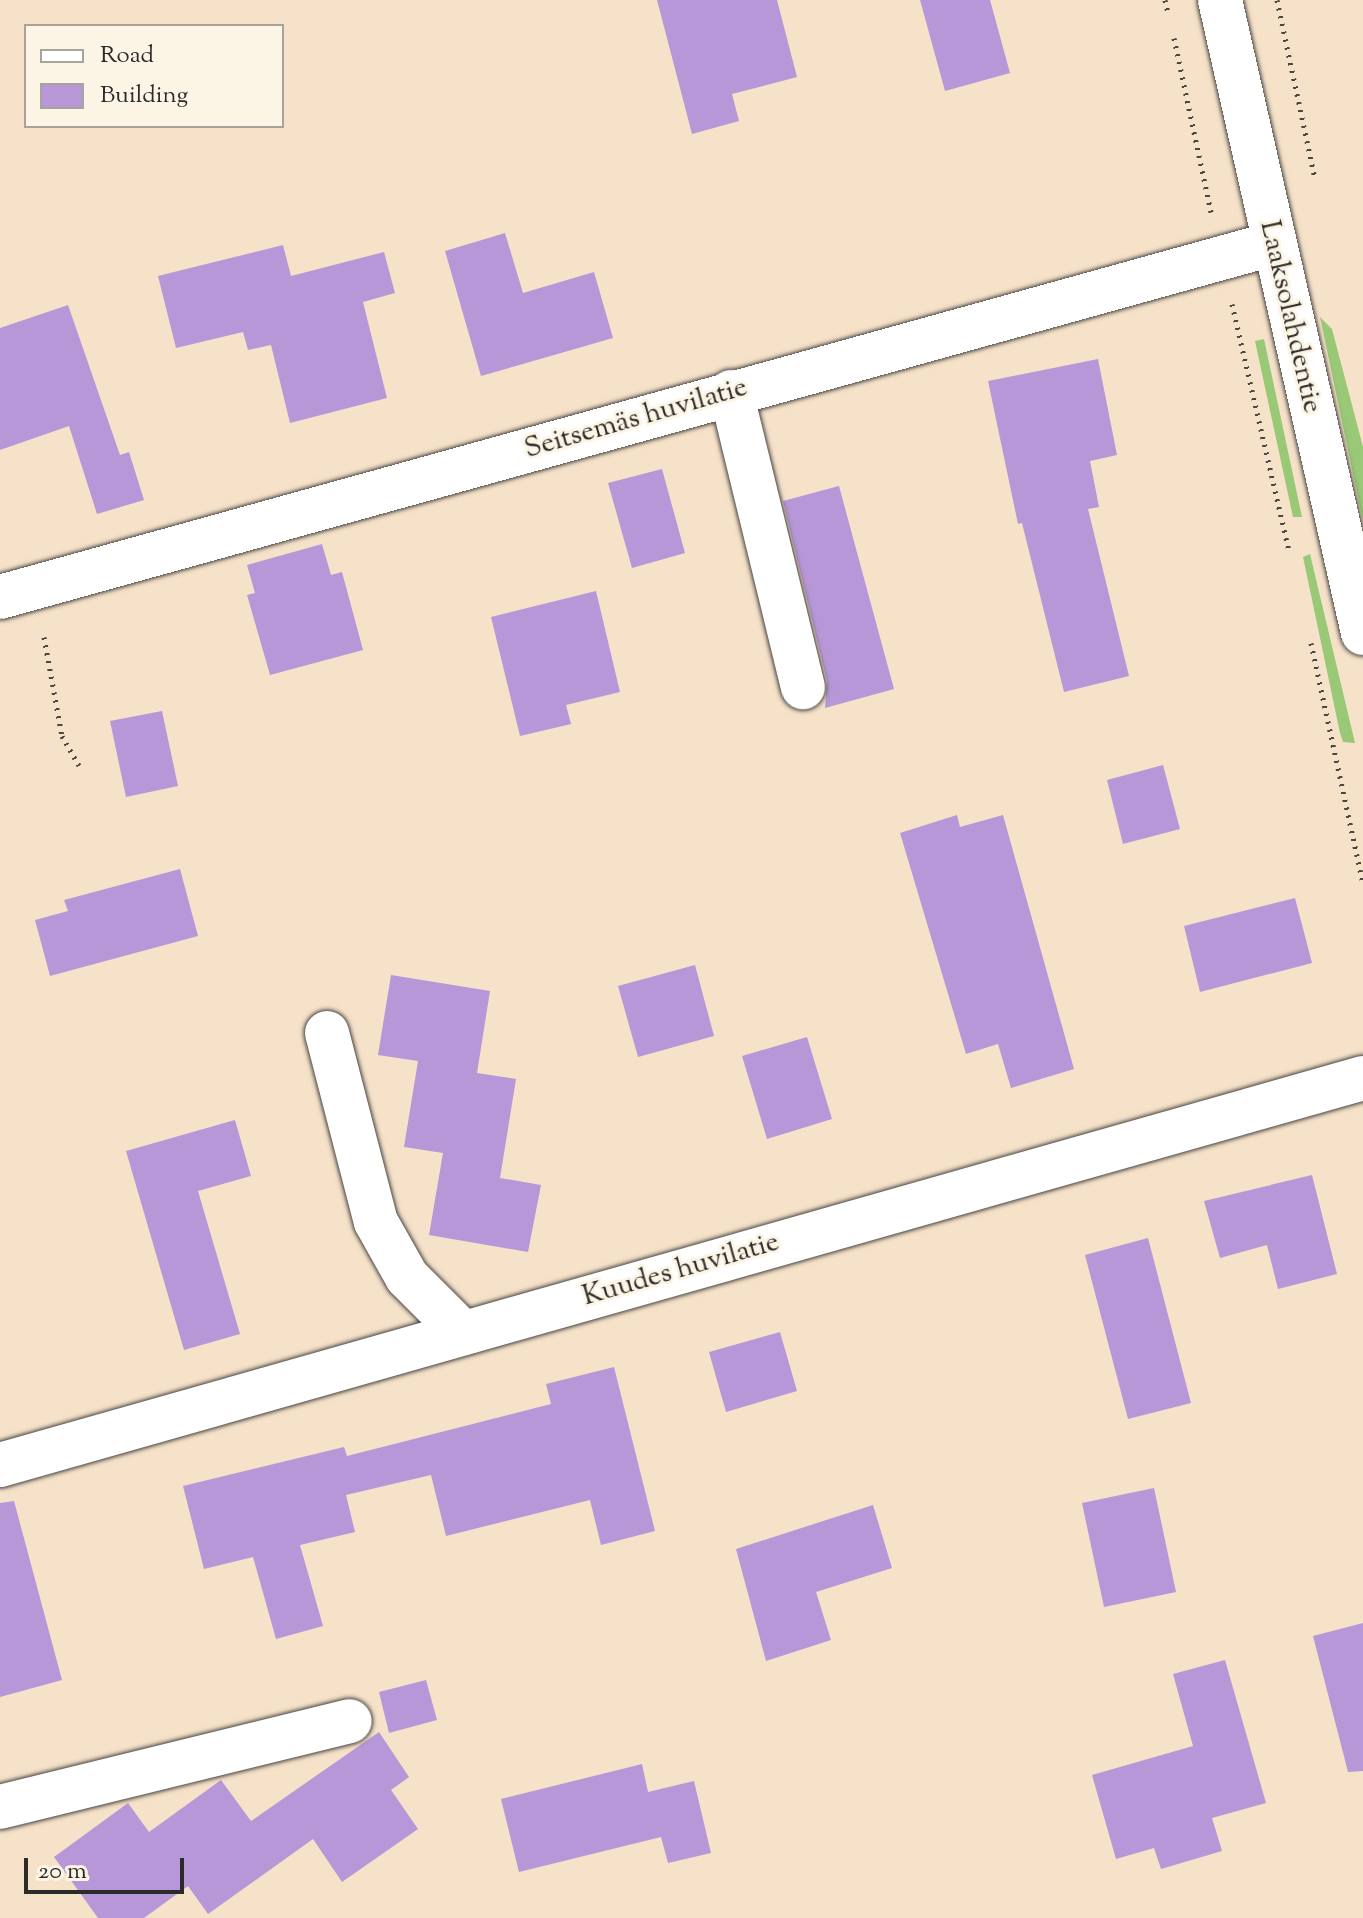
<!DOCTYPE html>
<html>
<head>
<meta charset="utf-8">
<style>
	body { margin:0 }
	#map { position:relative; width:1363px; height:1918px; overflow:hidden; background:#f6e2c9; font-family:"Sorts Mill Goudy",serif }
	div>[style] { position:absolute }
	[style*='--x'] { left:calc(var(--x)*1px); top:calc(var(--y)*1px); width:calc(var(--w)*1px); rotate:calc(var(--a)*1deg) }
	.green>* { inset:0; background:#99c876 }
	.building>* { inset:0; background:#b797d7 }
	.path>* { height:5px; margin-top:-2.5px; transform-origin:0; background:repeating-linear-gradient(90deg,#494643 0 2px,transparent 0 8px) }
	.roads { filter:drop-shadow(0 0 2px #494643) drop-shadow(0 0 2px #494643) }
	.minor>* { height:44px; margin:-22px; padding:0 22px; transform-origin:22px; border-radius:22px; background:#fff }
	span { translate:-50% -50%; white-space:nowrap; text-align:center; line-height:1.15; -webkit-text-stroke:6px #fcf5e5; paint-order:stroke }
	.street-label { font-size:28px; color:#2b2b2b }
	.legend { position:absolute; left:24px; top:24px; width:260px; height:104px; box-sizing:border-box; background:#fcf5e5; border:2px solid #a8a49b; margin:0; padding:10px 14px; list-style:none; font-size:24px; color:#2b2b2b }
	.legend li { display:flex; align-items:center; gap:16px; height:40px }
	.legend b { width:40px; border:2px solid #a8a49b }
	.scale { position:absolute; left:24px; top:1858px; width:160px; height:36px; box-sizing:border-box; border:4px solid #2b2b2b; border-top:0; padding-left:10px; font-size:24px; line-height:28px; white-space:nowrap; color:#2b2b2b; -webkit-text-stroke:6px #fcf5e5; paint-order:stroke }
</style>
</head>
<body>
<div id="map">
	<div class="green">
		<div style="clip-path:polygon(1320px 317px,1332px 329px,1363px 447px,1363px 521px)"></div>
		<div style="clip-path:polygon(1264px 339px,1302px 517px,1293px 517px,1255px 341px)"></div>
		<div style="clip-path:polygon(1310px 554px,1355px 743px,1343px 742px,1340px 733px,1303px 557px)"></div>
	</div>
	<div class="building">
		<div style="clip-path:polygon(657px 0,777px 0,797px 77px,732px 94px,739px 121px,692px 134px)"></div>
		<div style="clip-path:polygon(920px 0,990px 0,1010px 73px,945px 91px)"></div>
		<div style="clip-path:polygon(505px 233px,523px 293px,594px 272px,613px 338px,481px 376px,445px 251px)"></div>
		<div style="clip-path:polygon(283px 245px,291px 276px,384px 252px,395px 293px,363px 302px,387px 398px,290px 423px,271px 345px,248px 350px,243px 332px,176px 348px,158px 276px)"></div>
		<div style="clip-path:polygon(68px 305px,120px 455px,129px 452px,144px 500px,97px 514px,69px 426px,0 450px,0 328px)"></div>
		<div style="clip-path:polygon(1098px 359px,1117px 455px,1090px 461px,1099px 507px,1088px 509px,1129px 676px,1064px 692px,1022px 523px,1018px 524px,988px 381px)"></div>
		<div style="clip-path:polygon(662px 469px,685px 553px,632px 568px,608px 483px)"></div>
		<div style="clip-path:polygon(839px 486px,894px 689px,825px 708px,827px 681px,783px 501px)"></div>
		<div style="clip-path:polygon(322px 544px,331px 575px,342px 572px,363px 650px,270px 675px,247px 595px,255px 593px,247px 565px)"></div>
		<div style="clip-path:polygon(596px 591px,620px 692px,566px 705px,571px 724px,520px 736px,491px 617px)"></div>
		<div style="clip-path:polygon(162px 711px,178px 786px,126px 797px,110px 721px)"></div>
		<div style="clip-path:polygon(1163px 765px,1180px 829px,1123px 844px,1107px 780px)"></div>
		<div style="clip-path:polygon(957px 815px,960px 827px,1003px 815px,1074px 1069px,1011px 1088px,998px 1044px,966px 1054px,900px 833px)"></div>
		<div style="clip-path:polygon(180px 869px,198px 936px,50px 976px,35px 920px,68px 911px,64px 900px)"></div>
		<div style="clip-path:polygon(1295px 898px,1312px 963px,1200px 992px,1184px 926px)"></div>
		<div style="clip-path:polygon(695px 965px,714px 1036px,638px 1057px,618px 986px)"></div>
		<div style="clip-path:polygon(391px 975px,490px 991px,477px 1073px,516px 1079px,500px 1178px,541px 1185px,528px 1252px,429px 1235px,443px 1153px,404px 1147px,418px 1061px,378px 1055px)"></div>
		<div style="clip-path:polygon(807px 1037px,832px 1119px,767px 1139px,742px 1056px)"></div>
		<div style="clip-path:polygon(235px 1120px,251px 1176px,198px 1191px,240px 1334px,184px 1350px,126px 1151px)"></div>
		<div style="clip-path:polygon(1312px 1175px,1337px 1274px,1278px 1289px,1267px 1245px,1220px 1258px,1204px 1201px)"></div>
		<div style="clip-path:polygon(1148px 1238px,1191px 1403px,1128px 1419px,1085px 1255px)"></div>
		<div style="clip-path:polygon(780px 1332px,797px 1391px,726px 1412px,709px 1352px)"></div>
		<div style="clip-path:polygon(614px 1367px,655px 1531px,601px 1545px,590px 1500px,446px 1536px,431px 1475px,346px 1495px,355px 1532px,300px 1545px,323px 1626px,276px 1639px,253px 1557px,204px 1569px,183px 1486px,344px 1447px,347px 1456px,551px 1404px,546px 1384px)"></div>
		<div style="clip-path:polygon(1154px 1488px,1176px 1592px,1104px 1607px,1082px 1503px)"></div>
		<div style="clip-path:polygon(14px 1501px,62px 1680px,0 1697px,0 1503px)"></div>
		<div style="clip-path:polygon(873px 1505px,892px 1568px,816px 1592px,831px 1640px,766px 1661px,736px 1549px)"></div>
		<div style="clip-path:polygon(1363px 1623px,1363px 1771px,1348px 1772px,1313px 1636px)"></div>
		<div style="clip-path:polygon(1225px 1660px,1266px 1803px,1212px 1818px,1222px 1851px,1161px 1869px,1154px 1848px,1116px 1859px,1092px 1775px,1193px 1746px,1173px 1674px)"></div>
		<div style="clip-path:polygon(426px 1680px,437px 1720px,389px 1733px,379px 1692px)"></div>
		<div style="clip-path:polygon(379px 1732px,409px 1777px,391px 1790px,418px 1829px,342px 1882px,313px 1839px,208px 1914px,188px 1886px,144px 1918px,98px 1918px,54px 1857px,128px 1803px,149px 1832px,221px 1780px,251px 1821px)"></div>
		<div style="clip-path:polygon(642px 1764px,648px 1792px,694px 1781px,711px 1853px,668px 1863px,661px 1837px,519px 1872px,501px 1799px)"></div>
	</div>
	<div class="path">
		<div style="--x:1165;--y:0;--w:13;--a:77"></div>
		<div style="--x:1277;--y:0;--w:183;--a:78"></div>
		<div style="--x:1174;--y:38;--w:178;--a:78"></div>
		<div style="--x:1232;--y:304;--w:253;--a:77"></div>
		<div style="--x:44;--y:637;--w:101;--a:79.7"></div>
		<div style="--x:62;--y:736;--w:34;--a:60"></div>
		<div style="--x:1311;--y:643;--w:247;--a:77.8"></div>
	</div>
	<div class="roads">
		<div class="minor">
			<div style="--x:1220;--y:0;--w:649;--a:77.27"></div>
			<div style="--x:731;--y:392;--w:304;--a:76.3"></div>
			<div style="--x:0;--y:597;--w:1320;--a:-15.51"></div>
			<div style="--x:327;--y:1033;--w:195;--a:75.5"></div>
			<div style="--x:376;--y:1222;--w:63;--a:60.6"></div>
			<div style="--x:407;--y:1277;--w:76;--a:45"></div>
			<div style="--x:0;--y:1465;--w:1417;--a:-15.85"></div>
			<div style="--x:0;--y:1807;--w:360;--a:-13.8"></div>
		</div>
	</div>
	<div class="street-label">
		<span style="left:1290px;top:317px;rotate:77deg">Laaksolahdentie</span>
		<span style="left:636px;top:419px;rotate:-16deg">Seitsemäs huvilatie</span>
		<span style="left:681px;top:1270px;rotate:-16deg">Kuudes huvilatie</span>
	</div>
	<ul class="legend">
	<li><b style="height:10px;background:#fff"></b>Road</li>
	<li><b style="height:22px;background:#b797d7"></b>Building</li>
	</ul>
	<div class="scale">20 m</div>
</div>
</body>
</html>
